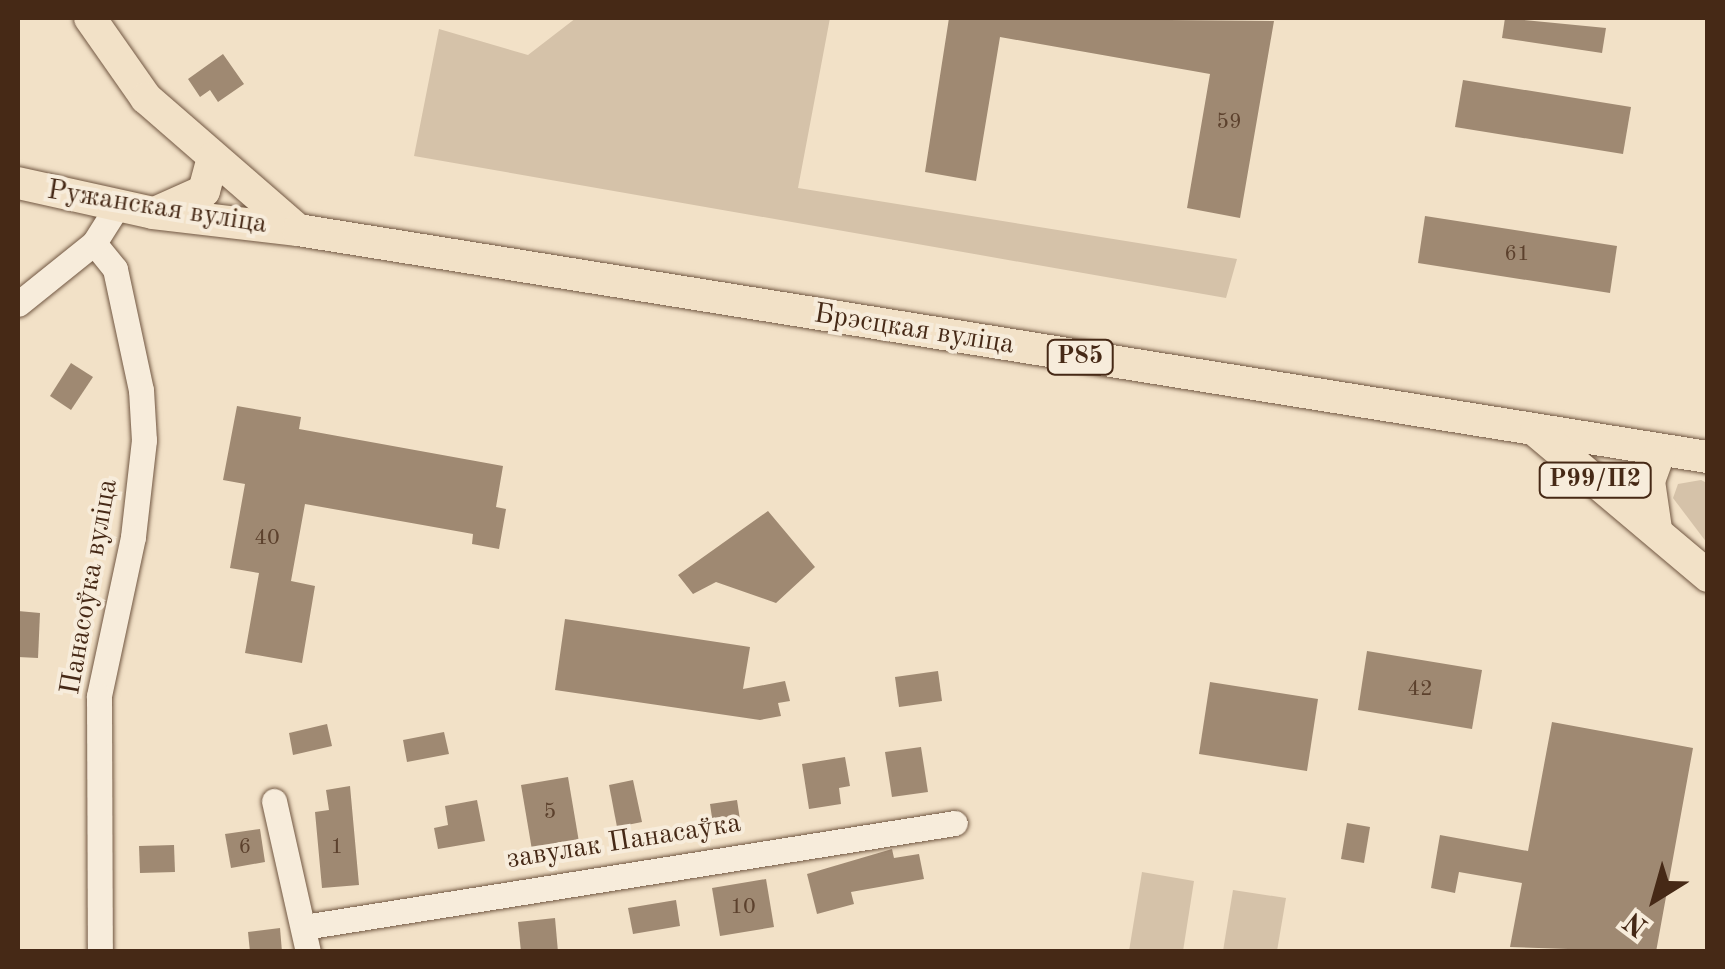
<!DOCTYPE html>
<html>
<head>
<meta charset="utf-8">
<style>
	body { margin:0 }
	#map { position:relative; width:1725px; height:969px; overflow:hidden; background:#f2e1c7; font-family:"Old Standard TT",serif }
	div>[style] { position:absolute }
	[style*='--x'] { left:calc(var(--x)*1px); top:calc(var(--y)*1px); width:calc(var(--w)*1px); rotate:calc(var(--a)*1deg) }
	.green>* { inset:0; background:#d5c2a9 }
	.building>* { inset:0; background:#9f8972 }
	.roads { filter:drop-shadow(0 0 2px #715742) drop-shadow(0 0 2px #715742) }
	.minor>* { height:25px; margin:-12.5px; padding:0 12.5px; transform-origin:12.5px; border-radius:12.5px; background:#f7ecdb }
	.major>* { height:32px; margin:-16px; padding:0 16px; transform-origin:16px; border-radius:16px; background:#f2e1c7 }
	span { translate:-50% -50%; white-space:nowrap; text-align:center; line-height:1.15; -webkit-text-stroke:8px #f7ecdb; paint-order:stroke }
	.number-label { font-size:22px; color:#5c412d }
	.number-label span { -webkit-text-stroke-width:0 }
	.shield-label span { padding:2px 8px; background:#f7ecdb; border:2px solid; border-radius:8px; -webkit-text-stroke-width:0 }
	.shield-label { font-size:25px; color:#462916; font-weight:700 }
	.street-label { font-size:28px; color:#462916 }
	.frame { position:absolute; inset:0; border:20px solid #462916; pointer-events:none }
	.north { position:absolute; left:1605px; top:849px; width:100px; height:100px; -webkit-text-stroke:8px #f7ecdb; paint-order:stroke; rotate:217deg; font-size:28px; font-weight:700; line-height:40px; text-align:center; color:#462916 }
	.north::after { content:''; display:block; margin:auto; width:35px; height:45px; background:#462916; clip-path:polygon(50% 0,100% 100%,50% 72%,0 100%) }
</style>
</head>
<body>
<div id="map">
	<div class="green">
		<div style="clip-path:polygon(576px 18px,830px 18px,798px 188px,1237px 259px,1226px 298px,414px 156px,439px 29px,528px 55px)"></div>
		<div style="clip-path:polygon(1701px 480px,1707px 483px,1707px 543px,1673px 498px,1678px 484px)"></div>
		<div style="clip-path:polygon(1142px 872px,1194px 881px,1183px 951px,1129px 951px)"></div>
		<div style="clip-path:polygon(1233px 890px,1286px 898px,1277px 951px,1223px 951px)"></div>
	</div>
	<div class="building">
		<div style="clip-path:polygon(949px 18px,1274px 21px,1240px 218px,1187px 208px,1210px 74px,1000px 37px,976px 181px,925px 172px)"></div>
		<div style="clip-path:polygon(1505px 18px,1606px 28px,1602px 53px,1502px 38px)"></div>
		<div style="clip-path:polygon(223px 54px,244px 84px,218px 102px,210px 90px,200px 97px,188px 79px)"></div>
		<div style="clip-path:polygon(1463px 80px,1631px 107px,1623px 154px,1455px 127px)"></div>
		<div style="clip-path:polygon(1425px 216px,1617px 246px,1610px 293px,1418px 263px)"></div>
		<div style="clip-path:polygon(71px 363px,93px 377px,71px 410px,50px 396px)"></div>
		<div style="clip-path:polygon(237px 406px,301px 417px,299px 429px,503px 466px,496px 507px,506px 509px,499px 549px,472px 544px,473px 534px,305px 504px,291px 581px,315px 586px,302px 663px,245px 653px,259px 573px,230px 568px,245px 484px,223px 480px)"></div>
		<div style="clip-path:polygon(768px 511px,815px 567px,776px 603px,716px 582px,693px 594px,678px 575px)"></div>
		<div style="clip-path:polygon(18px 611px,40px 613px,38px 658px,18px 657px)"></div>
		<div style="clip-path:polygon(565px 619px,750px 647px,743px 689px,785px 681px,790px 701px,778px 703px,781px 716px,760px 720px,555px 690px)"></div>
		<div style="clip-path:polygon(1367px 651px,1482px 670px,1472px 729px,1358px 710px)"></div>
		<div style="clip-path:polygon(938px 671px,942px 701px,899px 707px,895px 677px)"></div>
		<div style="clip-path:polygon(1210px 682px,1318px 699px,1307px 771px,1199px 754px)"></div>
		<div style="clip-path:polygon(1552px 722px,1693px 748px,1656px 952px,1510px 947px,1522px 883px,1459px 872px,1455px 893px,1431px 888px,1440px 835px,1528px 851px)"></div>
		<div style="clip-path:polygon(327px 724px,332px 746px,293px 755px,289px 733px)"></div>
		<div style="clip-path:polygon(444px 732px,449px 754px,407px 762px,403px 740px)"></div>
		<div style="clip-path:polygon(921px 747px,928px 792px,892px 797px,885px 752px)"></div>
		<div style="clip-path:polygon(845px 757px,850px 786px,839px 788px,841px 804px,809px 809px,802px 764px)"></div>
		<div style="clip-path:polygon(568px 777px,579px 842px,532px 850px,521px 785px)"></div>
		<div style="clip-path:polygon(633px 780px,642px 822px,617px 827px,609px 785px)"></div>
		<div style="clip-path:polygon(350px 786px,359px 885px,322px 888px,315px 812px,329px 810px,326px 790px)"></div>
		<div style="clip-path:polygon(477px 800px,485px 841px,438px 849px,434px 828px,448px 825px,445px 806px)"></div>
		<div style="clip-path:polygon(737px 800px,742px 833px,715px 838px,710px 804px)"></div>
		<div style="clip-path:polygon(1347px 823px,1370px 827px,1364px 863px,1341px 859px)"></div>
		<div style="clip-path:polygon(260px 829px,265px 862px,231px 868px,225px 834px)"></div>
		<div style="clip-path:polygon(174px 845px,175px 872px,140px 873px,139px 846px)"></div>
		<div style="clip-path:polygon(892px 849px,894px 858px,919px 854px,924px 879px,851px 892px,854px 904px,817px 914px,807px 874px)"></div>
		<div style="clip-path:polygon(766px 879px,774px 927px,720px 936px,712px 888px)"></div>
		<div style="clip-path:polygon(676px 900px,680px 926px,633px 934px,628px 908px)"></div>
		<div style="clip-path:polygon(555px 918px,558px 952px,521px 952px,518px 922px)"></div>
		<div style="clip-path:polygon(280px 928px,282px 952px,250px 952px,248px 932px)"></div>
	</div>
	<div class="roads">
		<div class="minor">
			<div style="--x:94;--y:243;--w:33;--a:51"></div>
			<div style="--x:115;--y:269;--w:124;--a:77.9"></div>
			<div style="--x:141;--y:390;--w:50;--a:86.6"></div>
			<div style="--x:144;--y:440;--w:98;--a:96.5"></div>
			<div style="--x:133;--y:537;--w:163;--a:102.1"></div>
			<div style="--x:99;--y:696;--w:256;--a:89.8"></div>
			<div style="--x:18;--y:304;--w:97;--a:-38.8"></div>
			<div style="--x:94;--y:243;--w:45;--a:-57.7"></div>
			<div style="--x:274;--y:801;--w:155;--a:77.3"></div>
			<div style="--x:304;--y:927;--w:659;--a:-9.08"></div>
		</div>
		<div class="major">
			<div style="--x:90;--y:18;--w:98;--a:55"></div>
			<div style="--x:146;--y:98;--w:201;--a:41"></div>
			<div style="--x:18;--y:183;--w:138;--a:12.5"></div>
			<div style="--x:153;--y:213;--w:146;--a:6.7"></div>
			<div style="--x:298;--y:230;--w:1428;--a:9.15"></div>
			<div style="--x:159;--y:211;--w:49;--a:-24"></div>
			<div style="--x:204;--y:191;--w:34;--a:-75"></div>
			<div style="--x:1536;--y:431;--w:225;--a:40.1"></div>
			<div style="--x:1656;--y:529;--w:49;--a:-98.3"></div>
			<div style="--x:1649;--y:481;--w:32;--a:-70"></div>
		</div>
	</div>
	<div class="number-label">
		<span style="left:1229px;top:123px">59</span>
		<span style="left:1517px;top:255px">61</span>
		<span style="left:267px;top:539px">40</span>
		<span style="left:1420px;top:690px">42</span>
		<span style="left:550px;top:813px">5</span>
		<span style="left:245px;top:848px">6</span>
		<span style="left:337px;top:848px">1</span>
		<span style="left:743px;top:908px">10</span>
	</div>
	<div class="shield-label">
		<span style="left:1080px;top:357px">Р85</span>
		<span style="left:1595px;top:480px">Р99/П2</span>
	</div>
	<div class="street-label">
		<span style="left:157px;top:208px;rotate:9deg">Ружанская вуліца</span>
		<span style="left:914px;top:330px;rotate:9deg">Брэсцкая вуліца</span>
		<span style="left:90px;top:587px;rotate:-80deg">Панасоўка вуліца</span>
		<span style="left:624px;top:842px;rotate:-9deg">завулак Панасаўка</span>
	</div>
	<div class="frame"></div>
	<div class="north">N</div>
</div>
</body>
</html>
